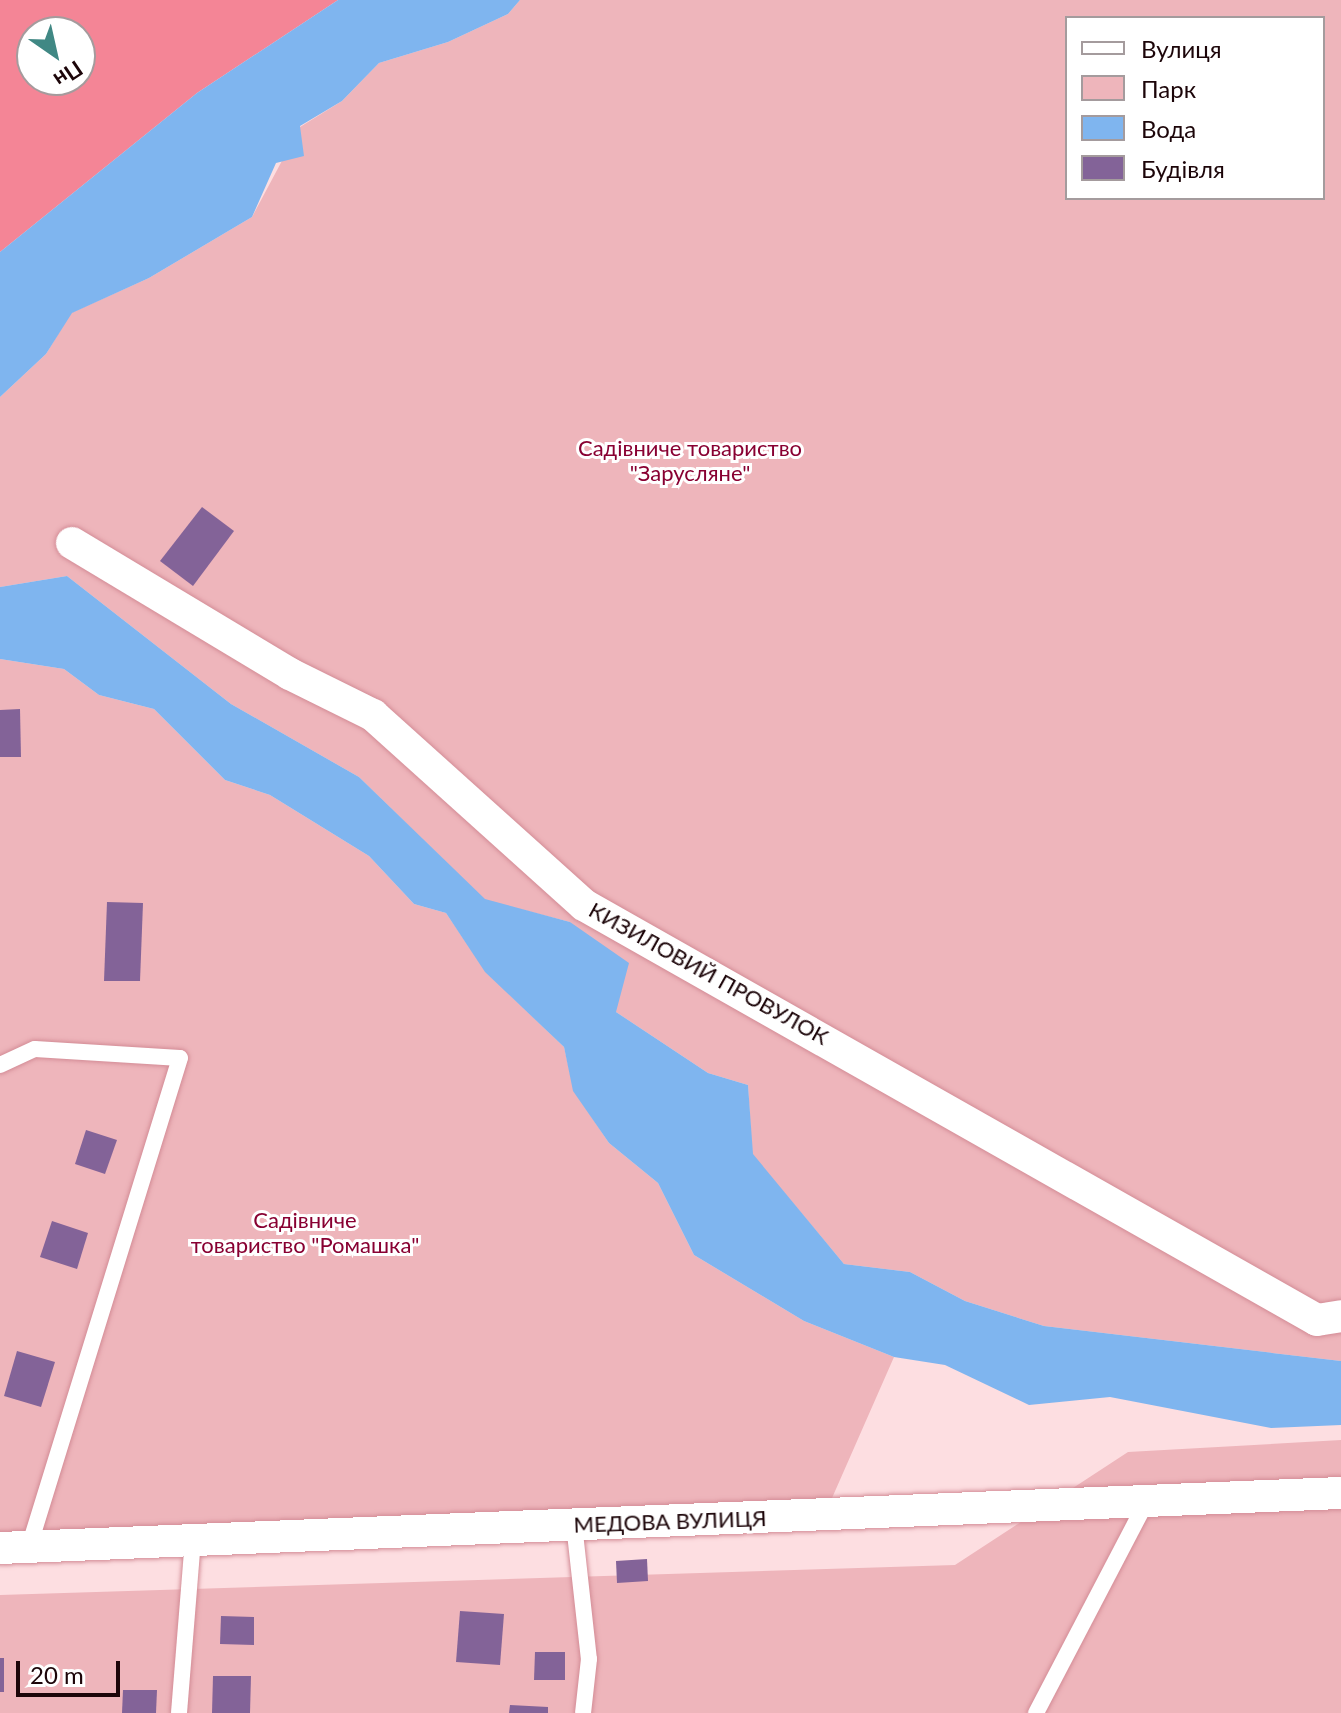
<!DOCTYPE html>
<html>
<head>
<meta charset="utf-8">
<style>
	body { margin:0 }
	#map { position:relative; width:1341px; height:1713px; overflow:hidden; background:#fddee1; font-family:Lato,sans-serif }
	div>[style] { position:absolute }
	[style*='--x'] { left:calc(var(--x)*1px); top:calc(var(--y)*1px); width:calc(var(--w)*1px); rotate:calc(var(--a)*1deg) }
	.green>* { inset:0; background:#eeb5bb }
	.forest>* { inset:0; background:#f48596 }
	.water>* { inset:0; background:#7fb5ef }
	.building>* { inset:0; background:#836398 }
	.roads { filter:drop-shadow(0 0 2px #d38c96) drop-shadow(0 0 2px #d38c96) }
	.service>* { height:16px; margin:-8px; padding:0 8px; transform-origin:8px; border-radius:8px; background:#fff }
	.minor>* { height:32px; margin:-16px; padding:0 16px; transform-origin:16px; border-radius:16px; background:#fff }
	span { translate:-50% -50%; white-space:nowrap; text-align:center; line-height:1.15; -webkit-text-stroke:6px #fff; paint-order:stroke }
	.park-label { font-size:22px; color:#880032 }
	.street-label { font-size:22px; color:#1c0509 }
	.legend { position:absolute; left:1065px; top:16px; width:260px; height:184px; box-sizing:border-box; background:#fff; border:2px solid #a49b9d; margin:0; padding:10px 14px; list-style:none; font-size:24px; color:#1c0509 }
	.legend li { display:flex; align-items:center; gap:16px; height:40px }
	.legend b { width:40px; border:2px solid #a49b9d }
	.north { position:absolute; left:16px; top:16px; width:80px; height:80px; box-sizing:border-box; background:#fff; border:2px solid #a49b9d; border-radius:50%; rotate:146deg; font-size:22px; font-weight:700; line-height:32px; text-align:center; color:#1c0509 }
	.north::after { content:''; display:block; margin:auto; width:28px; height:36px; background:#408884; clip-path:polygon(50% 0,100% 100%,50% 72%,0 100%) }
	.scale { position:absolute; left:16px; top:1661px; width:104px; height:36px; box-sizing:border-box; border:4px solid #1c0509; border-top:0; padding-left:10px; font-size:24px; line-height:28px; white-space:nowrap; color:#1c0509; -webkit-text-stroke:6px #fff; paint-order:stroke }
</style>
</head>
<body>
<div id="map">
	<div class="green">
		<div style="clip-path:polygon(evenodd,520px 0,1341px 0,1341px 1361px,1044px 1326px,965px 1301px,910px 1272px,844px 1264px,752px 1154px,748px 1085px,708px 1073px,616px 1012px,570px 922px,485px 900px,359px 777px,231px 704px,67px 576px,0 587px,0 397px,46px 354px,71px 313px,149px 278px,252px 217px,300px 127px,342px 101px,379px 63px,448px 42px,508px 14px,520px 0,1067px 18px,1323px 18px,1323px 198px,1067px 198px,1067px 18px)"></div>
		<div style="clip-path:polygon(0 659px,64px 669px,99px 695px,154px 709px,225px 780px,270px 795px,369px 856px,414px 904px,446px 913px,486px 972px,564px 1047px,574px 1091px,609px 1143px,658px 1183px,694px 1255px,804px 1321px,894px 1357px,825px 1514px,0 1548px)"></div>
		<div style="clip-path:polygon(1341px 1440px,1341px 1713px,0 1713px,0 1595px,955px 1565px,1128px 1452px)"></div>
	</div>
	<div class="forest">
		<div style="clip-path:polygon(evenodd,0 0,338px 0,197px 93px,0 252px,0 0,32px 32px,80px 32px,80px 80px,32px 80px,32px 32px)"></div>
	</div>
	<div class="water">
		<div style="clip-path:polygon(338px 0,520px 0,508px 14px,448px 42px,379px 63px,342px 101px,300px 126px,304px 156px,276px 163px,252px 217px,149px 278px,72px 313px,46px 354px,0 397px,0 252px,197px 93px)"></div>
		<div style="clip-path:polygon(67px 576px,231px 704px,359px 777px,485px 899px,570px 922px,629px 963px,616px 1012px,708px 1073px,748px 1085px,753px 1154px,844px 1264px,910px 1272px,965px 1301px,1044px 1326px,1341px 1361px,1341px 1425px,1271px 1428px,1110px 1397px,1029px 1405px,945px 1365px,894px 1357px,804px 1321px,694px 1255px,658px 1183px,609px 1143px,573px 1091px,564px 1047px,485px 972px,446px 913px,414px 904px,369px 856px,270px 795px,225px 780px,154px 709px,99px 695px,64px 669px,0 659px,0 587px)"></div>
	</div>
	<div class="building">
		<div style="clip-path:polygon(202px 507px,234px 531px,193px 586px,160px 561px)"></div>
		<div style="clip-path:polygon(20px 709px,21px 757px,0 757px,0 710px)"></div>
		<div style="clip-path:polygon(107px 902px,143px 903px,140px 981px,104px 981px)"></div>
		<div style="clip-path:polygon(86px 1130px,117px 1140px,105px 1174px,75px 1164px)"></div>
		<div style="clip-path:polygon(52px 1221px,88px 1233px,77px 1269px,40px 1257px)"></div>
		<div style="clip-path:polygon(17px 1351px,55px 1362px,41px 1407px,4px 1396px)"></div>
		<div style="clip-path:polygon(647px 1559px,648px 1581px,617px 1583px,616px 1561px)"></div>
		<div style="clip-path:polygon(460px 1611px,504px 1614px,500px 1665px,456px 1662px)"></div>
		<div style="clip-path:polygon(221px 1616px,254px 1617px,254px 1645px,220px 1644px)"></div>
		<div style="clip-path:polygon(535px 1652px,565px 1652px,565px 1680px,534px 1680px)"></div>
		<div style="clip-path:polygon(0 1658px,4px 1658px,4px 1692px,0 1692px)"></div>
		<div style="clip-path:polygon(213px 1676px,251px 1676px,250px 1713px,212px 1713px)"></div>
		<div style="clip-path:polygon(123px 1690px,157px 1690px,156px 1713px,122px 1713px)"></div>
		<div style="clip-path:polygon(510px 1705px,548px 1707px,548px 1713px,509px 1713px)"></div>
	</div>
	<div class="roads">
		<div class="service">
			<div style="--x:0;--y:1065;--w:38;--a:-25"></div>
			<div style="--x:35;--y:1049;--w:145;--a:3.6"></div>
			<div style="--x:180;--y:1058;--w:512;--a:107.16"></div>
			<div style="--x:574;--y:1524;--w:136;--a:83.7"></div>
			<div style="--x:589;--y:1659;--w:54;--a:96.3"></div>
			<div style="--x:179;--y:1713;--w:174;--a:-85.4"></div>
			<div style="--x:1036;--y:1713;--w:239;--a:-62.4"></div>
		</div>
		<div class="minor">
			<div style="--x:72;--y:543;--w:254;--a:31"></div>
			<div style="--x:290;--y:674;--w:93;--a:26.3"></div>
			<div style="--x:373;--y:715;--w:284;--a:42"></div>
			<div style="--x:584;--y:905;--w:842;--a:29.52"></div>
			<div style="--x:1317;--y:1320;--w:24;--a:-9"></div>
			<div style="--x:0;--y:1548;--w:1342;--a:-2.35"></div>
		</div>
	</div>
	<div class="park-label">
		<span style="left:690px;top:460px">Садівниче товариство<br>"Зарусляне"</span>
		<span style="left:305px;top:1232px">Садівниче<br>товариство "Ромашка"</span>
	</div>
	<div class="street-label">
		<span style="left:709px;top:973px;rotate:29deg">КИЗИЛОВИЙ ПРОВУЛОК</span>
		<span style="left:670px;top:1521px;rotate:-2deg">МЕДОВА ВУЛИЦЯ</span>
	</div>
	<ul class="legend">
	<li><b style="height:10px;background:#fff"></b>Вулиця</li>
	<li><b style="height:22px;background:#eeb5bb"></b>Парк</li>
	<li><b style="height:22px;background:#7fb5ef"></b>Вода</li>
	<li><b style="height:22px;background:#836398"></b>Будівля</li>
	</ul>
	<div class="north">Пн</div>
	<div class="scale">20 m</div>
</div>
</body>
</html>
